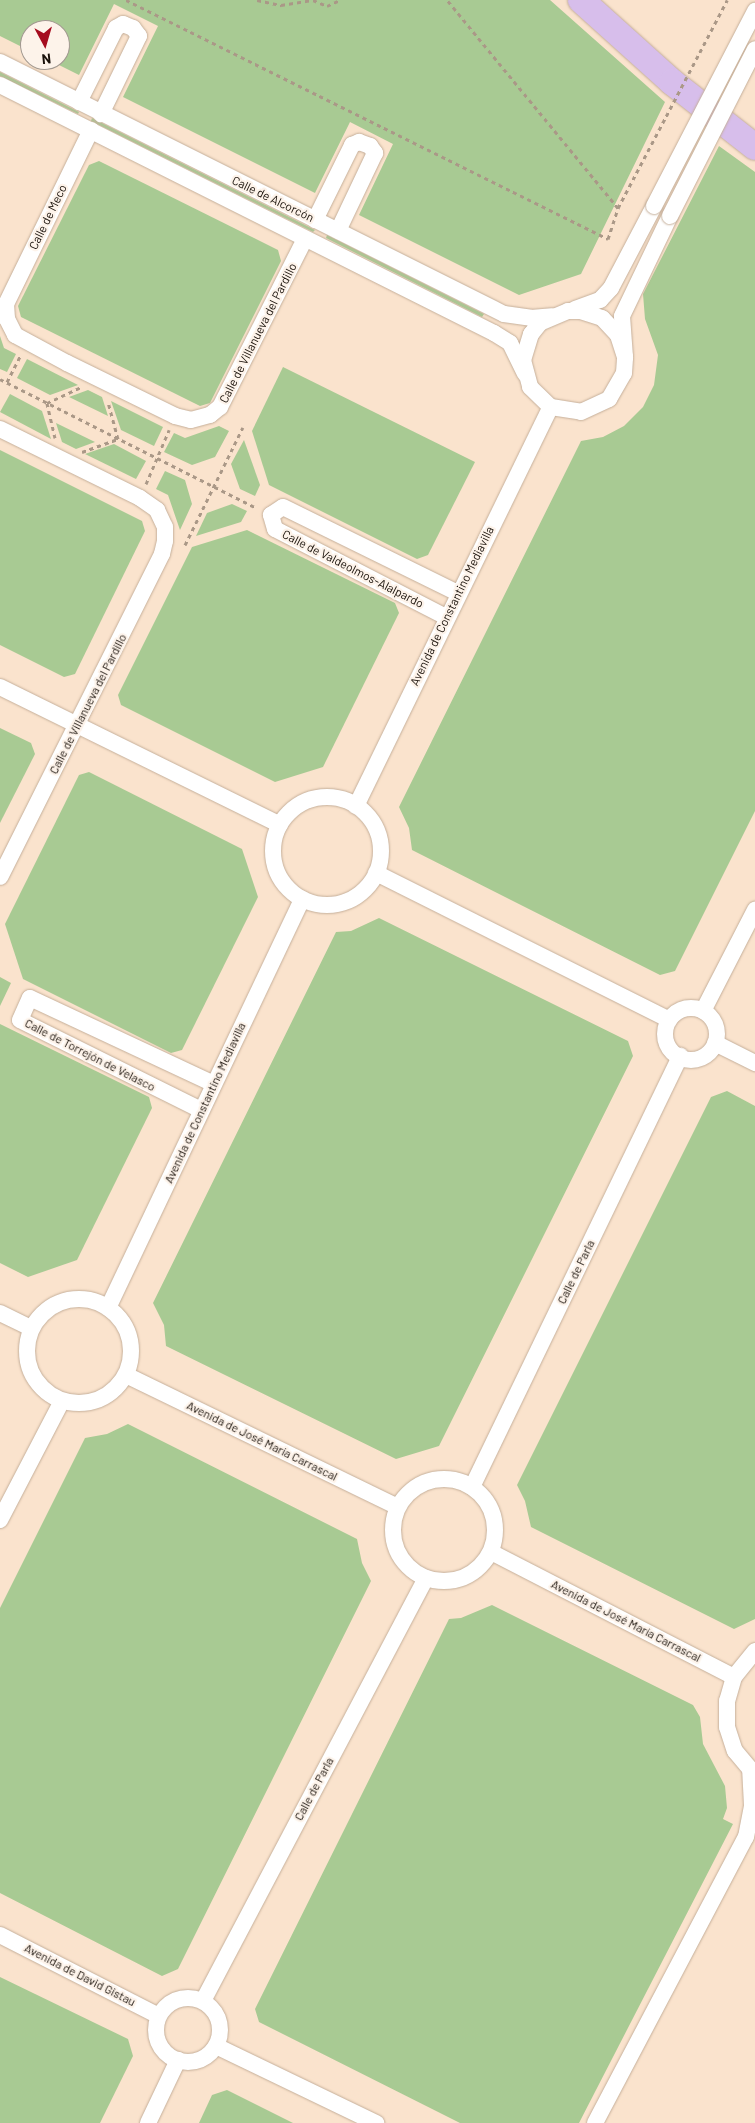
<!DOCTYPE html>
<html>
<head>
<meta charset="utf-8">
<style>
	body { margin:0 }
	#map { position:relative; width:755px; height:2123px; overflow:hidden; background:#fae3cd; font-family:Barlow,sans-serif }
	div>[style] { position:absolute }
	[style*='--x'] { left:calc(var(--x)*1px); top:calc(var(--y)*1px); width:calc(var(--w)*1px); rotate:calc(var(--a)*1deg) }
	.green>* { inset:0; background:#a8ca93 }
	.path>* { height:3px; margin-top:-1.5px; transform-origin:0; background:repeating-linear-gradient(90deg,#aa9887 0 4px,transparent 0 8px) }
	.roads { filter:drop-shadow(0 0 1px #c5af9a) drop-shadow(0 0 1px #c5af9a) }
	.minor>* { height:16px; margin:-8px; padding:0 8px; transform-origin:8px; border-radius:8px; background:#fff }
	.minor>.ring { margin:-8px; padding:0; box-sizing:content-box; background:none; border:16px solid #fff; border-radius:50% }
	.primary>* { height:26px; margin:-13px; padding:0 13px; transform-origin:13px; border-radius:13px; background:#d7beeb }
	.path-bridge>* { height:3px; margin-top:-1.5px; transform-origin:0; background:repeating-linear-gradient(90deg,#aa9887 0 4px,transparent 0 8px) }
	.bridges { filter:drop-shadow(0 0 1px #c5af9a) drop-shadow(0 0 1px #c5af9a) }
	.minor-bridge>* { height:16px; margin:-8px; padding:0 8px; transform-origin:8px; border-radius:8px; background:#fff }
	span { translate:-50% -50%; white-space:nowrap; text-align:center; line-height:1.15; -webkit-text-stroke:4.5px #fdf3ea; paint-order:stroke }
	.street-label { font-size:12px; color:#181009 }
	.north { position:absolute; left:20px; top:20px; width:50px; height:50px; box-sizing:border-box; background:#fdf3ea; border:1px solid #a19890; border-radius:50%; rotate:174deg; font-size:14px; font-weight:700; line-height:20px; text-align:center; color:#181009 }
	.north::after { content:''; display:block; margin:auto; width:18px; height:22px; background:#a50c1e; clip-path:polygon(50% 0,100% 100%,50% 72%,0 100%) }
</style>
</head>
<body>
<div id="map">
	<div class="green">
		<div style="clip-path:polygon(0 0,550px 0,665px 102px,581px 274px,519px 295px,359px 215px,393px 144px,350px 122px,315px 193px,123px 97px,158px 26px,114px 4px,79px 75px,49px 60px,60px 60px,60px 30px,30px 30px,30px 51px,0 36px)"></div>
		<div style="clip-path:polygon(0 72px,79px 112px,78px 114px,0 76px)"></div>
		<div style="clip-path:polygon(92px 118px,315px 230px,313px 232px,91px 121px)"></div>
		<div style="clip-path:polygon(719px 146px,755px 172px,755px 811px,675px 971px,660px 975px,412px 850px,409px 828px,399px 807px,581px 441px,603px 437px,624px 426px,643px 407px,654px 385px,658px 355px,645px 319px,643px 294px)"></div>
		<div style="clip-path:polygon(99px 161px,278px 250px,281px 261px,210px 403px,200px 406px,21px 317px,18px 306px,89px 165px)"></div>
		<div style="clip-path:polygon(327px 235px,484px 314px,482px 317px,326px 238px)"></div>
		<div style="clip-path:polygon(0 336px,4px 348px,16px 354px,7px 372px,0 369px)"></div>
		<div style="clip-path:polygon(27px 359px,78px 385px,50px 395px,17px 378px)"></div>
		<div style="clip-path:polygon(283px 367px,475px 462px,428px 555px,417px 559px,269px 485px,252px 431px)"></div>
		<div style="clip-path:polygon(88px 390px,102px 397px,108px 416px,69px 397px)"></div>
		<div style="clip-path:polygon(10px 394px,42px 411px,51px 439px,0 412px)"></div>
		<div style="clip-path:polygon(111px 401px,163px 427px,154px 446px,121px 430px)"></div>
		<div style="clip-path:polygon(56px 423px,95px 442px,76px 449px,62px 442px)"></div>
		<div style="clip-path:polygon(219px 426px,229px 431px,215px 457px,192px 465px,164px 452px,174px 433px,185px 438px)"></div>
		<div style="clip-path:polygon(244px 440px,260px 485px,255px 496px,240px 489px,231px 464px)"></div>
		<div style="clip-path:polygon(114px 444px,146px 461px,136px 479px,85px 454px)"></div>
		<div style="clip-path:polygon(0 450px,142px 521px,145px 531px,75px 674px,64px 677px,0 645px)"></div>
		<div style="clip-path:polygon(165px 471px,185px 480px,192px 504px,180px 530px,168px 495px,156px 489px)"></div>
		<div style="clip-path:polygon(232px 504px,247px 511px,241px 522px,196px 536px,207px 513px)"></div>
		<div style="clip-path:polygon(247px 530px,395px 603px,399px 613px,323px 767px,275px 782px,121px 705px,118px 695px,192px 547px)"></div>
		<div style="clip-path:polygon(0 728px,31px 743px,35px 754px,0 823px)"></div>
		<div style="clip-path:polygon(89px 772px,242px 849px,258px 897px,182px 1050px,171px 1053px,23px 979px,5px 924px,79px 775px)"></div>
		<div style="clip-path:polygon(379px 918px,628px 1041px,633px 1056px,439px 1446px,396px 1459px,166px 1346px,164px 1325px,153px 1303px,336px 932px,351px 931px)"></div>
		<div style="clip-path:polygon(0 977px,11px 983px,0 1006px)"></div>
		<div style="clip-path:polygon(0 1024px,149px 1097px,152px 1108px,77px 1260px,28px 1277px,0 1263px)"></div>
		<div style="clip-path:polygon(727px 1091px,755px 1106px,755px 1619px,734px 1629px,531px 1527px,525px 1501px,517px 1485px,711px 1097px)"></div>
		<div style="clip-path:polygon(128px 1424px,357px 1539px,362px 1563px,371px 1581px,178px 1969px,162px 1976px,0 1893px,0 1608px,85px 1438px,107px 1434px)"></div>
		<div style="clip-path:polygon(492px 1605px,693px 1705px,700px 1717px,703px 1744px,725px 1786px,727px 1808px,723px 1819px,733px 1824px,579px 2123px,460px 2123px,259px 2022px,255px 2009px,449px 1619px,461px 1618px)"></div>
		<div style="clip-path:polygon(0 1977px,128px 2039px,133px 2056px,100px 2123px,0 2123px)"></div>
		<div style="clip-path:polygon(227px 2090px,293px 2123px,199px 2123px,212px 2095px)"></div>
	</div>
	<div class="path">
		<div style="--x:126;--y:0;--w:538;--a:26.37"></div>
		<div style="--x:608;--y:239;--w:33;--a:-72"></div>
		<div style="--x:618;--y:208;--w:269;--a:-129.4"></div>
		<div style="--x:257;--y:0;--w:25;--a:12"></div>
		<div style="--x:281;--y:5;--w:30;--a:-9"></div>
		<div style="--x:313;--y:0;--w:15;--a:23"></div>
		<div style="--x:327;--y:6;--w:14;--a:-25"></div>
		<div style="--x:0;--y:379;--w:287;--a:26.7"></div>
		<div style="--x:7;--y:382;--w:29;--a:-63"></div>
		<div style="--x:55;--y:438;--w:36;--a:-103"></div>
		<div style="--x:47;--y:403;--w:38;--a:-25"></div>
		<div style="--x:82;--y:452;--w:38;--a:-20"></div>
		<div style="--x:118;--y:439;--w:38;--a:-105"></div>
		<div style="--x:146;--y:484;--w:59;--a:-66.9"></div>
		<div style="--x:185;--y:545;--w:131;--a:-63.8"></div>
	</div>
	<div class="roads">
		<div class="minor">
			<div style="--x:0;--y:62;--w:563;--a:26.57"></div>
			<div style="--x:504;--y:314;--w:27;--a:8"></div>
			<div style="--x:531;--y:318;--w:21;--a:-5"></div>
			<div style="--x:0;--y:85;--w:553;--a:26.66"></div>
			<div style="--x:494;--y:333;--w:19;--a:32"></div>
			<div style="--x:510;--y:343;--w:34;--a:64"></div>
			<div style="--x:79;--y:102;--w:83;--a:-63.4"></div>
			<div style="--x:116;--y:28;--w:8;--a:-30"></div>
			<div style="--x:123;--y:24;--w:11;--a:22"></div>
			<div style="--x:133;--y:28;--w:10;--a:53"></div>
			<div style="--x:139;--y:36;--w:87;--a:116"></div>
			<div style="--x:91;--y:130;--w:194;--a:116"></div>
			<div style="--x:6;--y:304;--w:15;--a:86"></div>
			<div style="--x:7;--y:319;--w:18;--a:63"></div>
			<div style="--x:15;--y:335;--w:59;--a:28.3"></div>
			<div style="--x:67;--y:363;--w:120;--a:26.1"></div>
			<div style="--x:175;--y:416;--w:16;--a:14"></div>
			<div style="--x:191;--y:420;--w:20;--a:-15"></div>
			<div style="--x:210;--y:415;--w:13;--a:-39"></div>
			<div style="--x:220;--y:407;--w:188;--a:-63.2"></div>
			<div style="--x:315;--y:220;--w:84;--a:-63.7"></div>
			<div style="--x:352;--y:145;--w:8;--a:-23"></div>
			<div style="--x:359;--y:142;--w:12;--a:20"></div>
			<div style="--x:370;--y:146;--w:9;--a:54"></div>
			<div style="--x:375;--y:153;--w:86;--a:115.4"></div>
			<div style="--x:575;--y:309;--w:27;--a:-20"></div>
			<div style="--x:600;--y:300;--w:16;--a:-47"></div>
			<div style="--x:611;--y:288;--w:93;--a:-62.3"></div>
			<div style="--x:625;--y:357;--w:23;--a:-108"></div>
			<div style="--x:618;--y:335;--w:23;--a:-133"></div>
			<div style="--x:602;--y:318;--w:23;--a:-162"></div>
			<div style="--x:580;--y:311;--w:12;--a:180"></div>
			<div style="--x:568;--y:311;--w:30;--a:157"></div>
			<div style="--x:540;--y:323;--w:14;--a:129"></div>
			<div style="--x:531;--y:334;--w:27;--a:107"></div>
			<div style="--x:523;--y:360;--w:28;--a:75"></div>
			<div style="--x:530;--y:387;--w:29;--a:44"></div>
			<div style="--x:551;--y:407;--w:30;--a:9"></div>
			<div style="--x:581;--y:412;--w:31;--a:-25"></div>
			<div style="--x:609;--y:399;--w:30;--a:-60"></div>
			<div style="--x:624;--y:373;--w:16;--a:-86"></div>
			<div style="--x:625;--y:357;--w:41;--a:-94.2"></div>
			<div style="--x:622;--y:316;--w:111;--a:-64.4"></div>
			<div style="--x:0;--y:429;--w:156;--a:26.2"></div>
			<div style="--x:140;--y:498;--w:21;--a:35"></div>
			<div style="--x:157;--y:510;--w:19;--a:65"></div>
			<div style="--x:165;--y:527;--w:14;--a:90"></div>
			<div style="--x:165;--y:541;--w:13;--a:103"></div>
			<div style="--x:162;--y:554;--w:361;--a:116.6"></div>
			<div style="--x:446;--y:617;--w:192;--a:-152.8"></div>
			<div style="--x:275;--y:529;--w:15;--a:-106"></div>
			<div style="--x:271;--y:515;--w:14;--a:-34"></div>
			<div style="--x:283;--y:507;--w:195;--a:26.2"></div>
			<div style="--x:0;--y:687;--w:312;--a:26.2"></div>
			<div class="ring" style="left:273px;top:797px;width:92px;height:92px"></div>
			<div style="--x:356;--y:806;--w:444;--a:-64"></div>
			<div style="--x:376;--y:873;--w:328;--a:26.6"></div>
			<div class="ring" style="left:665px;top:1008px;width:36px;height:36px"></div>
			<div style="--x:703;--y:1011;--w:114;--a:-62.8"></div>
			<div style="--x:715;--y:1043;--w:45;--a:26.6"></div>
			<div style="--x:201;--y:1110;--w:202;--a:-153.6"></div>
			<div style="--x:20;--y:1020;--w:24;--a:-66"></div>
			<div style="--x:30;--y:998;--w:203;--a:25.1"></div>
			<div class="ring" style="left:27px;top:1299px;width:88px;height:88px"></div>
			<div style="--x:108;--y:1308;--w:453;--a:-64.6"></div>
			<div style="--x:0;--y:1313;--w:34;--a:26"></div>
			<div style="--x:126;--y:1375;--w:302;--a:25.9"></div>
			<div class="ring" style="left:393px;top:1479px;width:86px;height:86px"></div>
			<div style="--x:472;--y:1487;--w:479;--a:-64.2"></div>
			<div style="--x:0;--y:1520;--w:134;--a:-62.5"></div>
			<div style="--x:491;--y:1552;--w:273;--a:27.2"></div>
			<div style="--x:755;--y:1651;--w:33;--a:129"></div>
			<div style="--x:734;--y:1677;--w:25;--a:106"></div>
			<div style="--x:727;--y:1701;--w:26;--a:90"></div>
			<div style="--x:727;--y:1727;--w:25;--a:72"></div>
			<div style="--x:735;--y:1751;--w:31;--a:50"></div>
			<div style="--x:0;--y:1935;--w:178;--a:27"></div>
			<div class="ring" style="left:156px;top:1998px;width:48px;height:48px"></div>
			<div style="--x:203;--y:2001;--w:478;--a:-62.2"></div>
			<div style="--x:216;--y:2046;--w:178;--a:25.7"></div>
			<div style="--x:148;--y:2123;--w:70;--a:-64.5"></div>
			<div style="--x:595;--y:2123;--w:323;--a:-62.2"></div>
			<div style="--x:746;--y:1837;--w:33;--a:-79"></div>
			<div style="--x:752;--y:1805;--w:34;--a:-93"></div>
		</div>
		<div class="primary">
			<div style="--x:581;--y:0;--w:122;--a:42"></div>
			<div style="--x:672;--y:82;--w:105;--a:38.1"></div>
		</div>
	</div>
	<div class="path-bridge">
		<div style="--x:618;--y:208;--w:235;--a:-62.3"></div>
	</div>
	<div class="bridges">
		<div class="minor-bridge">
			<div style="--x:654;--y:206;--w:220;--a:-62.6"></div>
			<div style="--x:670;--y:216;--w:187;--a:-63"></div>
		</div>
	</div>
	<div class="street-label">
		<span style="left:273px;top:199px;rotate:26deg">Calle de Alcorcón</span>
		<span style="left:48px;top:217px;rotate:-64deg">Calle de Meco</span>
		<span style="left:258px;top:333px;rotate:-63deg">Calle de Villanueva del Pardillo</span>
		<span style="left:353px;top:569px;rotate:27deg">Calle de Valdeolmos-Alalpardo</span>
		<span style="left:452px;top:606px;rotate:-64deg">Avenida de Constantino Mediavilla</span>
		<span style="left:88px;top:704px;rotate:-63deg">Calle de Villanueva del Pardillo</span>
		<span style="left:90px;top:1055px;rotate:27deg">Calle de Torrejón de Velasco</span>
		<span style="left:205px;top:1103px;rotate:-65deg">Avenida de Constantino Mediavilla</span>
		<span style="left:576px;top:1272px;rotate:-64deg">Calle de Parla</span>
		<span style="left:262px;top:1441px;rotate:26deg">Avenida de José María Carrascal</span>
		<span style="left:626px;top:1621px;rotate:27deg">Avenida de José María Carrascal</span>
		<span style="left:314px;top:1789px;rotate:-62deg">Calle de Parla</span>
		<span style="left:80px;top:1975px;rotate:27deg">Avenida de David Gistau</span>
	</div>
	<div class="north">N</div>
</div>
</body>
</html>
